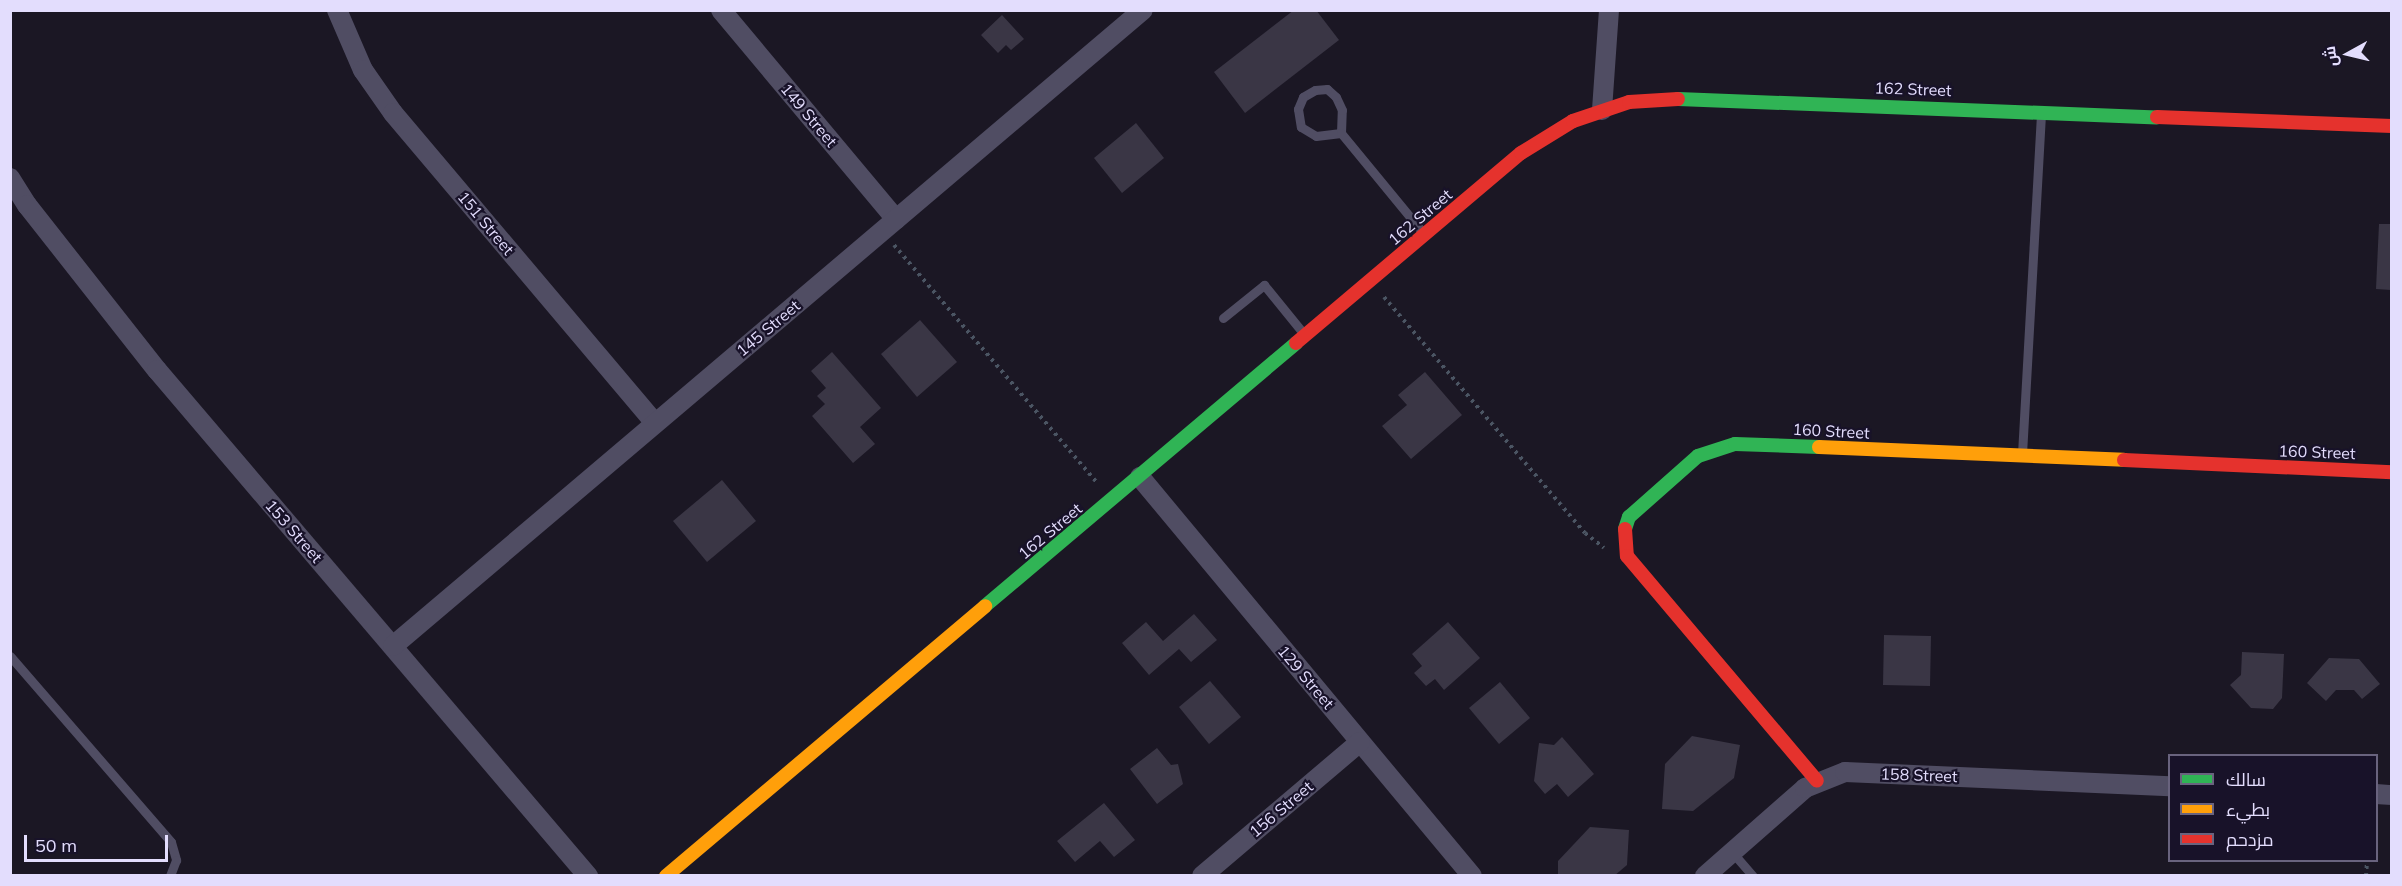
<!DOCTYPE html>
<html>
<head>
<meta charset="utf-8">
<style>
	body { margin:0 }
	#map { position:relative; width:2402px; height:886px; overflow:hidden; background:#1b1724; font-family:Mulish,Cairo,sans-serif }
	div>[style] { position:absolute }
	[style*='--x'] { left:calc(var(--x)*1px); top:calc(var(--y)*1px); width:calc(var(--w)*1px); rotate:calc(var(--a)*1deg) }
	.building>* { inset:0; background:#3a3645 }
	.path>* { height:4px; margin-top:-2px; transform-origin:0; background:repeating-linear-gradient(90deg,#4b5563 0 3px,transparent 0 7.5px) }
	.lane>* { height:9px; margin:-4.5px; padding:0 4.5px; transform-origin:4.5px; border-radius:4.5px; background:#504d63 }
	.street>* { height:20px; margin:-10px; padding:0 10px; transform-origin:10px; border-radius:10px; background:#504d63 }
	.fast>* { height:14px; margin:-7px; padding:0 7px; transform-origin:7px; border-radius:7px; background:#30b455 }
	.slow>* { height:14px; margin:-7px; padding:0 7px; transform-origin:7px; border-radius:7px; background:#ff9f0a }
	.jam>* { height:14px; margin:-7px; padding:0 7px; transform-origin:7px; border-radius:7px; background:#e5322d }
	span { translate:-50% -50%; white-space:nowrap; text-align:center; line-height:1.15; -webkit-text-stroke:4.5px #181229; paint-order:stroke }
	.street-label { font-size:16px; color:#e3ddfd }
	.frame { position:absolute; inset:0; border:12px solid #e3ddfd; pointer-events:none }
	.legend { position:absolute; left:2168px; top:754px; width:210px; height:108px; box-sizing:border-box; background:#181229; border:2px solid #69637e; margin:0; padding:8px 10px; list-style:none; font-size:18px; color:#e3ddfd }
	.legend li { display:flex; align-items:center; gap:12px; height:30px }
	.legend b { width:30px; border:2px solid #69637e }
	.north { position:absolute; left:2318px; top:24px; width:60px; height:60px; -webkit-text-stroke:4px #181229; paint-order:stroke; rotate:262deg; font-size:16px; font-weight:700; line-height:24px; text-align:center; color:#e3ddfd }
	.north::after { content:''; display:block; margin:auto; width:21px; height:27px; background:#e3ddfd; clip-path:polygon(50% 0,100% 100%,50% 72%,0 100%) }
	.scale { position:absolute; left:24px; top:835px; width:144px; height:27px; box-sizing:border-box; border:3px solid #e3ddfd; border-top:0; padding-left:8px; font-size:18px; line-height:21px; white-space:nowrap; color:#e3ddfd; -webkit-text-stroke:4px #181229; paint-order:stroke }
</style>
</head>
<body>
<div id="map">
	<div class="building">
		<div style="clip-path:polygon(1294px 10px,1316px 10px,1339px 40px,1245px 113px,1214px 72px)"></div>
		<div style="clip-path:polygon(1002px 15px,1024px 39px,1011px 50px,1006px 45px,998px 53px,981px 35px)"></div>
		<div style="clip-path:polygon(1136px 123px,1164px 158px,1122px 193px,1094px 158px)"></div>
		<div style="clip-path:polygon(2379px 224px,2391px 224px,2391px 290px,2376px 289px)"></div>
		<div style="clip-path:polygon(920px 320px,957px 362px,917px 397px,881px 354px)"></div>
		<div style="clip-path:polygon(832px 352px,881px 408px,860px 427px,875px 444px,853px 463px,812px 416px,825px 404px,817px 396px,826px 388px,811px 371px)"></div>
		<div style="clip-path:polygon(1425px 372px,1462px 415px,1411px 459px,1382px 426px,1407px 405px,1398px 395px)"></div>
		<div style="clip-path:polygon(722px 480px,756px 521px,707px 562px,673px 521px)"></div>
		<div style="clip-path:polygon(1194px 614px,1217px 640px,1191px 662px,1179px 649px,1149px 675px,1122px 643px,1146px 622px,1163px 641px)"></div>
		<div style="clip-path:polygon(1448px 622px,1480px 658px,1444px 690px,1435px 679px,1426px 686px,1414px 673px,1422px 666px,1412px 654px)"></div>
		<div style="clip-path:polygon(1884px 635px,1931px 636px,1930px 686px,1883px 685px)"></div>
		<div style="clip-path:polygon(2242px 652px,2284px 654px,2282px 698px,2273px 709px,2251px 708px,2230px 685px,2241px 675px)"></div>
		<div style="clip-path:polygon(2329px 658px,2359px 659px,2380px 684px,2362px 699px,2354px 690px,2336px 690px,2326px 701px,2307px 683px)"></div>
		<div style="clip-path:polygon(1210px 681px,1241px 717px,1209px 744px,1179px 707px)"></div>
		<div style="clip-path:polygon(1500px 682px,1530px 718px,1499px 744px,1469px 708px)"></div>
		<div style="clip-path:polygon(1692px 736px,1740px 745px,1734px 778px,1693px 811px,1662px 809px,1665px 764px)"></div>
		<div style="clip-path:polygon(1562px 737px,1594px 774px,1568px 797px,1557px 784px,1545px 794px,1534px 781px,1539px 743px,1554px 745px)"></div>
		<div style="clip-path:polygon(1157px 748px,1171px 765px,1178px 764px,1183px 784px,1157px 804px,1130px 769px)"></div>
		<div style="clip-path:polygon(1104px 803px,1135px 840px,1114px 857px,1100px 841px,1075px 862px,1057px 841px)"></div>
		<div style="clip-path:polygon(1590px 827px,1629px 830px,1627px 865px,1614px 876px,1558px 876px,1558px 861px)"></div>
	</div>
	<div class="path">
		<div style="--x:894;--y:245;--w:314;--a:49.5"></div>
		<div style="--x:1384;--y:297;--w:310;--a:49.6"></div>
		<div style="--x:1585;--y:533;--w:24;--a:38"></div>
		<div style="--x:2366;--y:876;--w:16;--a:-86"></div>
	</div>
	<div class="lane">
		<div style="--x:1341;--y:133;--w:23;--a:-88"></div>
		<div style="--x:1342;--y:110;--w:14;--a:-115"></div>
		<div style="--x:1336;--y:97;--w:12;--a:-138"></div>
		<div style="--x:1327;--y:89;--w:12;--a:175"></div>
		<div style="--x:1315;--y:90;--w:14;--a:150"></div>
		<div style="--x:1303;--y:97;--w:13;--a:113"></div>
		<div style="--x:1298;--y:109;--w:18;--a:81"></div>
		<div style="--x:1301;--y:127;--w:17;--a:31"></div>
		<div style="--x:1316;--y:136;--w:25;--a:-7"></div>
		<div style="--x:1341;--y:133;--w:129;--a:50.6"></div>
		<div style="--x:1223;--y:318;--w:53;--a:-38.8"></div>
		<div style="--x:1264;--y:285;--w:63;--a:50.8"></div>
		<div style="--x:2022;--y:454;--w:341;--a:-86.8"></div>
		<div style="--x:10;--y:656;--w:246;--a:49.1"></div>
		<div style="--x:171;--y:842;--w:19;--a:74"></div>
		<div style="--x:176;--y:860;--w:17;--a:111"></div>
		<div style="--x:1732;--y:852;--w:32;--a:49"></div>
	</div>
	<div class="street">
		<div style="--x:337;--y:10;--w:65;--a:66.6"></div>
		<div style="--x:363;--y:70;--w:52;--a:55.1"></div>
		<div style="--x:393;--y:113;--w:406;--a:49.8"></div>
		<div style="--x:721;--y:10;--w:273;--a:50.1"></div>
		<div style="--x:1602;--y:110;--w:100;--a:-86"></div>
		<div style="--x:10;--y:178;--w:32;--a:58"></div>
		<div style="--x:27;--y:205;--w:210;--a:51.8"></div>
		<div style="--x:157;--y:370;--w:665;--a:49.58"></div>
		<div style="--x:1140;--y:477;--w:519;--a:50.24"></div>
		<div style="--x:393;--y:646;--w:983;--a:-40.3"></div>
		<div style="--x:2376;--y:794;--w:16;--a:4"></div>
		<div style="--x:1202;--y:876;--w:207;--a:-40.3"></div>
		<div style="--x:1705;--y:876;--w:133;--a:-41.3"></div>
		<div style="--x:1805;--y:788;--w:43;--a:-21.8"></div>
		<div style="--x:1845;--y:772;--w:325;--a:2.5"></div>
	</div>
	<div class="fast">
		<div style="--x:1678;--y:99;--w:479;--a:2.2"></div>
		<div style="--x:1625;--y:529;--w:13;--a:-72"></div>
		<div style="--x:1629;--y:517;--w:92;--a:-41.5"></div>
		<div style="--x:1698;--y:456;--w:39;--a:-18"></div>
		<div style="--x:1735;--y:444;--w:84;--a:2"></div>
		<div style="--x:985;--y:606;--w:407;--a:-40.2"></div>
	</div>
	<div class="slow">
		<div style="--x:1819;--y:447;--w:305;--a:2.4"></div>
		<div style="--x:666;--y:876;--w:418;--a:-40.2"></div>
	</div>
	<div class="jam">
		<div style="--x:2157;--y:117;--w:235;--a:2.2"></div>
		<div style="--x:1296;--y:343;--w:294;--a:-40.2"></div>
		<div style="--x:1521;--y:153;--w:61;--a:-31.6"></div>
		<div style="--x:1573;--y:121;--w:59;--a:-18.7"></div>
		<div style="--x:1629;--y:102;--w:49;--a:-3.5"></div>
		<div style="--x:2124;--y:460;--w:268;--a:2.6"></div>
		<div style="--x:1625;--y:529;--w:27;--a:86"></div>
		<div style="--x:1627;--y:556;--w:294;--a:49.8"></div>
	</div>
	<div class="street-label">
		<span style="left:1913px;top:89px;rotate:2deg">162 Street</span>
		<span style="left:809px;top:115px;rotate:50deg">149 Street</span>
		<span style="left:1420px;top:217px;rotate:-40deg">162 Street</span>
		<span style="left:486px;top:223px;rotate:50deg">151 Street</span>
		<span style="left:768px;top:328px;rotate:-40deg">145 Street</span>
		<span style="left:1831px;top:431px;rotate:3deg">160 Street</span>
		<span style="left:2317px;top:452px;rotate:2deg">160 Street</span>
		<span style="left:294px;top:531px;rotate:49deg">153 Street</span>
		<span style="left:1050px;top:531px;rotate:-40deg">162 Street</span>
		<span style="left:1306px;top:677px;rotate:50deg">129 Street</span>
		<span style="left:1919px;top:775px;rotate:2deg">158 Street</span>
		<span style="left:1281px;top:809px;rotate:-40deg">156 Street</span>
	</div>
	<div class="frame"></div>
	<ul class="legend">
	<li><b style="height:8px;background:#30b455"></b>سالك</li>
	<li><b style="height:8px;background:#ff9f0a"></b>بطيء</li>
	<li><b style="height:8px;background:#e5322d"></b>مزدحم</li>
	</ul>
	<div class="north">ش</div>
	<div class="scale">50 m</div>
</div>
</body>
</html>
